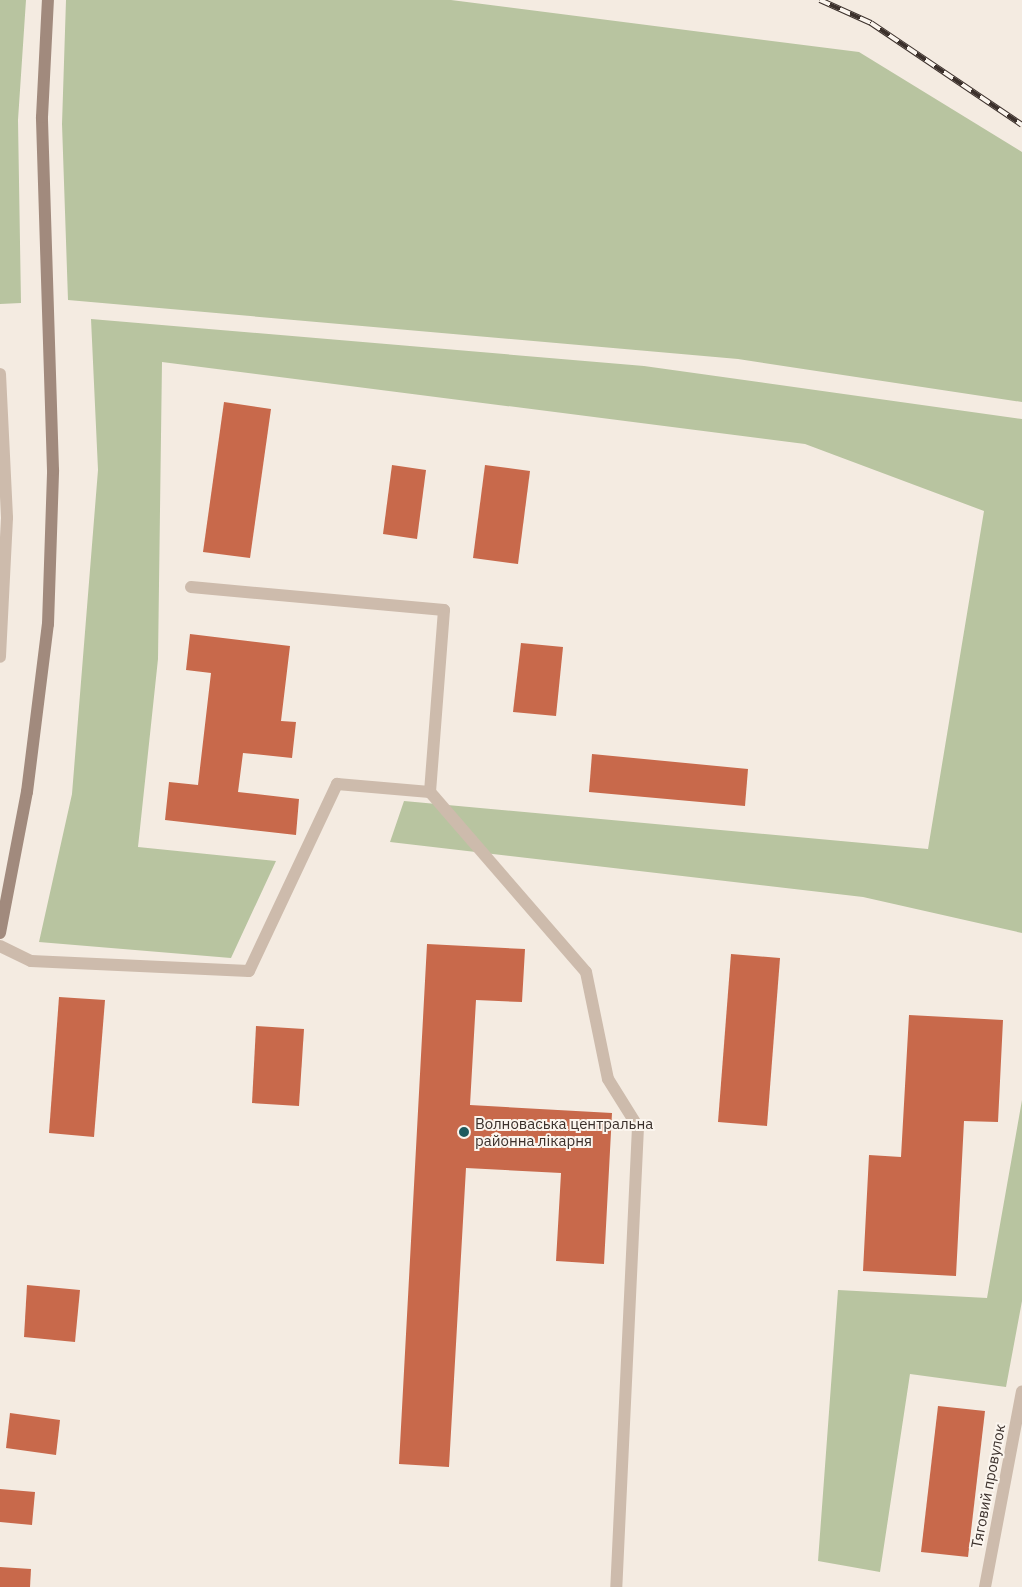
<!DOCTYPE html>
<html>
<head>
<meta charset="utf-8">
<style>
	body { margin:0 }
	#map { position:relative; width:1022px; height:1587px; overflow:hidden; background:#f4ebe1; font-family:"IBM Plex Sans",sans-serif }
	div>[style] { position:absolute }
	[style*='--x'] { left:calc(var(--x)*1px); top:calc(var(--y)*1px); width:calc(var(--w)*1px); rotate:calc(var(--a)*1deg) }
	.green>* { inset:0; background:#b8c4a0 }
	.building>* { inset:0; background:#c8694b }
	.lane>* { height:12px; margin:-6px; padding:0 6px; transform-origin:6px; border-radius:6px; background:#cdbbac }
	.street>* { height:12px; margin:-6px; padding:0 6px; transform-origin:6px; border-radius:6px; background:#cdbbac }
	.secondary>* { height:12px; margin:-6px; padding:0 6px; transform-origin:6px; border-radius:6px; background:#a18a7d }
	.rail>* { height:5.5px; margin-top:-2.75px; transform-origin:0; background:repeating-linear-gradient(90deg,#fbf5ee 0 11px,#3b302b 0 22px); box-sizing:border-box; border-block:1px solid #3b302b }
	.dots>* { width:14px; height:14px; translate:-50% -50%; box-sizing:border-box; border:2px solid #fbf5ee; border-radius:50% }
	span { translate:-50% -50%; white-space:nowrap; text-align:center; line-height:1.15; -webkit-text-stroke:4px #fbf5ee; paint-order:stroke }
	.poi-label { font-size:15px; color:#3b302b }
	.left { translate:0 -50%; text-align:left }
	.street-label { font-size:15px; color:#3b302b }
</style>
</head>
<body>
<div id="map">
	<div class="green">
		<div style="clip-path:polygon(0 0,26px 0,18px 120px,21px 303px,0 304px)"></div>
		<div style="clip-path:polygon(66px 0,451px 0,859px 52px,1022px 152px,1022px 402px,738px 359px,68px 300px,62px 124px)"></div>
		<div style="clip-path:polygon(91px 319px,644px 366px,1022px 419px,1022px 933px,863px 897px,390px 842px,404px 801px,928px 849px,984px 511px,805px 444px,162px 362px,158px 659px,138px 847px,276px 861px,231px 958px,39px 942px,72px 794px,98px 470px)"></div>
		<div style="clip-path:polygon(1022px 1100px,1022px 1301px,1006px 1387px,910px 1374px,880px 1572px,818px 1561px,838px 1290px,987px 1298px)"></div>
	</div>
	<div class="building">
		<div style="clip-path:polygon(224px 402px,271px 409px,250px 558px,203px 552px)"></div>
		<div style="clip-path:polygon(392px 465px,426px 470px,417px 539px,383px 534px)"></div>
		<div style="clip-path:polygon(485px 465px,530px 471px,518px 564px,473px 558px)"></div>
		<div style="clip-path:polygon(190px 634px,290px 646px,281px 721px,296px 722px,292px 758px,243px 753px,238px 792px,299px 799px,296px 835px,165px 820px,169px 782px,198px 785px,211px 673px,186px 670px)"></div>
		<div style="clip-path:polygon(521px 643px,563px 647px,556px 716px,513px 712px)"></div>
		<div style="clip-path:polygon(592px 754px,748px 769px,745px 806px,589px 792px)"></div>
		<div style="clip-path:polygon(427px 944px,525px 949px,522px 1002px,476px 1000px,470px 1105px,612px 1113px,604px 1264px,556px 1261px,561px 1173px,466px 1168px,449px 1467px,399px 1464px)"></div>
		<div style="clip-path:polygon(731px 954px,780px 958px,767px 1126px,718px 1122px)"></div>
		<div style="clip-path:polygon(59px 997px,105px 1000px,94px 1137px,49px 1133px)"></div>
		<div style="clip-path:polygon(909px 1015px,1003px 1020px,998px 1122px,964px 1121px,956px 1276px,863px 1271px,869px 1155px,901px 1157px)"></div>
		<div style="clip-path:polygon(256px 1026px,304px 1029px,299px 1106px,252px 1103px)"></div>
		<div style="clip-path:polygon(27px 1285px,80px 1290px,75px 1342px,24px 1337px)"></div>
		<div style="clip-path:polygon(938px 1406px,985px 1411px,968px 1557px,921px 1552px)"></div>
		<div style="clip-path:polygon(10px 1413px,60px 1420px,56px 1455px,6px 1448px)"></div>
		<div style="clip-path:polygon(0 1489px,35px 1492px,32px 1525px,0 1522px)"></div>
		<div style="clip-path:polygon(0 1567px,31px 1569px,30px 1587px,0 1587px)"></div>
	</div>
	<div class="lane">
		<div style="--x:191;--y:587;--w:254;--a:5.2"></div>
		<div style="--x:444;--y:610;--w:183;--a:94.4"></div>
		<div style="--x:430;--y:792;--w:238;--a:49.1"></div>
		<div style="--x:586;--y:972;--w:109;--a:78.4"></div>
		<div style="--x:608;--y:1079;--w:57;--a:58"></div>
		<div style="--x:638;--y:1127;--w:461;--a:92.7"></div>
		<div style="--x:0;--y:946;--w:34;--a:26"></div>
		<div style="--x:31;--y:961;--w:218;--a:2.6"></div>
		<div style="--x:249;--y:971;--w:207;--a:-64.8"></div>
		<div style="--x:337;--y:784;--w:93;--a:4.9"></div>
	</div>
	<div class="street">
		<div style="--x:0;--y:374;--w:144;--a:87.2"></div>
		<div style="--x:7;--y:518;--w:139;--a:92.9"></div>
		<div style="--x:985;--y:1587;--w:199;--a:-79.3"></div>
	</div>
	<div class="secondary">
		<div style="--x:0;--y:933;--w:144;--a:-79.2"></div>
		<div style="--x:27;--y:792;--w:169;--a:-82.9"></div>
		<div style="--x:48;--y:624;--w:154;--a:-88.1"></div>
		<div style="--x:53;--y:470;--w:353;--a:-91.8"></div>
		<div style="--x:42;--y:117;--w:117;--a:-87.1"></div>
	</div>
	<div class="rail">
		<div style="--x:820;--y:0;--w:56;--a:24.3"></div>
		<div style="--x:871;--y:23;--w:182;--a:34"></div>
	</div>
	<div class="dots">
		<div style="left:464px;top:1132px;background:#1f5a5e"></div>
	</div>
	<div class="poi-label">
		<span class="left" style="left:475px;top:1132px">Волноваська центральна<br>районна лікарня</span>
	</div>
	<div class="street-label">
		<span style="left:988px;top:1486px;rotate:-79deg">Тяговий провулок</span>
	</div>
</div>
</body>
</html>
